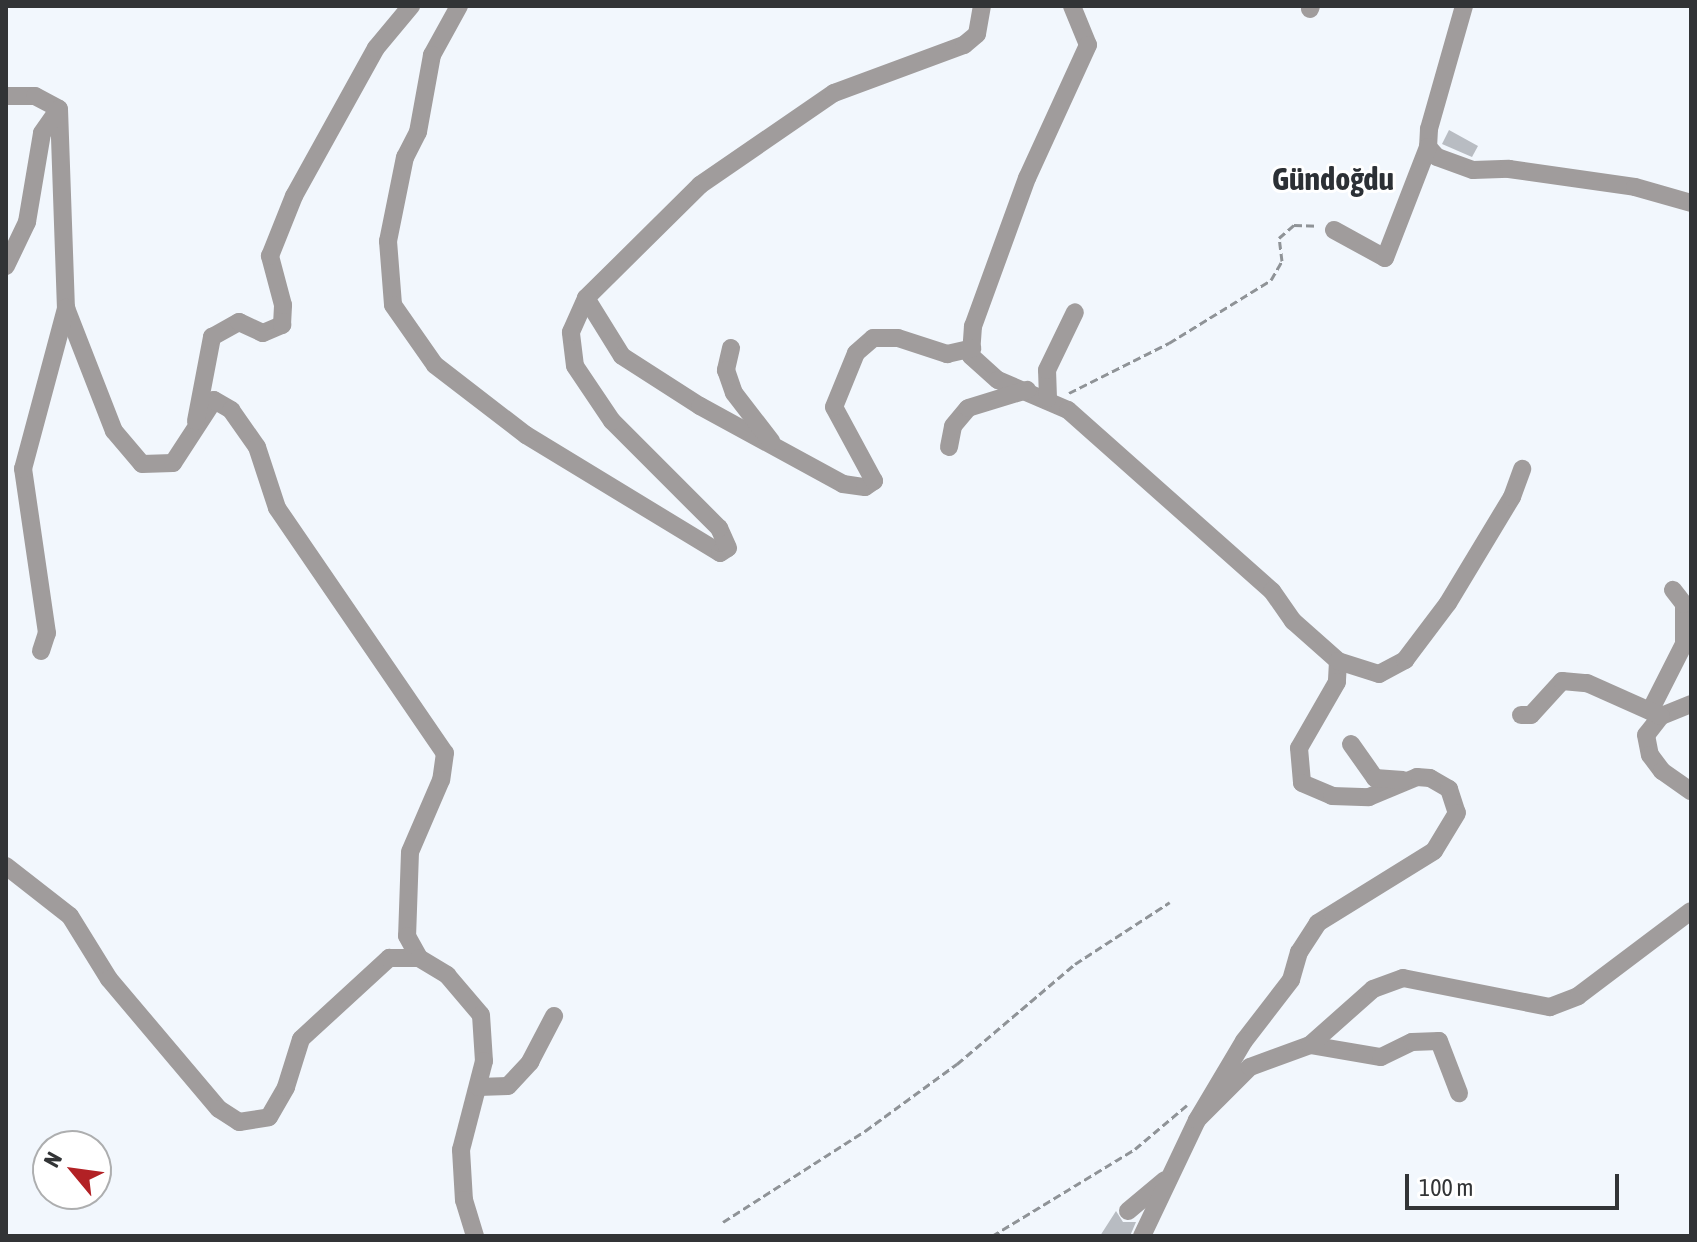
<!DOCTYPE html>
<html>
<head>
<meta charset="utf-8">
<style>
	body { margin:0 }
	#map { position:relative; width:1697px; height:1242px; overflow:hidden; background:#f2f7fd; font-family:"Asap Condensed",sans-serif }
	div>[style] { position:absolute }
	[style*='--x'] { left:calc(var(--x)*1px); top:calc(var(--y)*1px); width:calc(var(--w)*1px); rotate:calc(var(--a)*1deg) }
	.building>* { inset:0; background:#b8bcc2 }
	.path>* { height:3px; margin-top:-1.5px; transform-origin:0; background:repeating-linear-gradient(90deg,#8f9397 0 8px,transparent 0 12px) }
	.minor>* { height:18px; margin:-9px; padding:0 9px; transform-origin:9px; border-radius:9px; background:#a09c9c }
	span { translate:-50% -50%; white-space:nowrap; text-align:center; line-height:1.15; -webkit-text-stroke:6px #fff; paint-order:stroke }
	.quarter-label { font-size:32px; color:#2c3035; font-weight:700 }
	.frame { position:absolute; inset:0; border:8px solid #323436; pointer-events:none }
	.north { position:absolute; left:32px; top:1130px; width:80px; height:80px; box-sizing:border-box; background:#fff; border:2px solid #adaeaf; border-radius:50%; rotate:299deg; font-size:22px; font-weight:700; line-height:32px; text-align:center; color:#323436 }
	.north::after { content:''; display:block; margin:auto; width:28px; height:36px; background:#b22125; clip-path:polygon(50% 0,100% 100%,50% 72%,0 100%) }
	.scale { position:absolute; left:1405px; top:1174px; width:214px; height:36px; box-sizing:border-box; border:4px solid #323436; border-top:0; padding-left:10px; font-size:24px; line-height:28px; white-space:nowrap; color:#323436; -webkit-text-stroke:6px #fff; paint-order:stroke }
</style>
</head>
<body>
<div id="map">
	<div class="building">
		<div style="clip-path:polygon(1449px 130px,1478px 146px,1472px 157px,1442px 144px)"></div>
		<div style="clip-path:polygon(1116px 1211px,1123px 1222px,1136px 1222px,1130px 1236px,1100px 1236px)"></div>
	</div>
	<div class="path">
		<div style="--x:1069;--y:393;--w:112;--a:-26.6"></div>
		<div style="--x:1169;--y:343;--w:120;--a:-31.7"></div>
		<div style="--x:1271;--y:280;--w:22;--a:-60"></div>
		<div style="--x:1282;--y:261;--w:23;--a:-97"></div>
		<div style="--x:1279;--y:238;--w:20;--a:-41"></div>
		<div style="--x:1294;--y:225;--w:24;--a:2"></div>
		<div style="--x:723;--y:1222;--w:169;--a:-32.7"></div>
		<div style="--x:865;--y:1131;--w:114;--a:-36.1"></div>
		<div style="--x:957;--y:1064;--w:155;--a:-40.3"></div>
		<div style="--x:1075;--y:964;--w:113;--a:-33.1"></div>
		<div style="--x:992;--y:1236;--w:167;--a:-31.3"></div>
		<div style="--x:1135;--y:1149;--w:68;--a:-40.2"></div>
	</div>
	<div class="minor">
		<div style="--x:459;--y:6;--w:56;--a:118.9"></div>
		<div style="--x:432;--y:55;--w:78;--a:100.3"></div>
		<div style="--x:418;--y:132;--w:28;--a:117"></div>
		<div style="--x:405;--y:157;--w:86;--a:101.4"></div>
		<div style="--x:388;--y:241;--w:64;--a:85.5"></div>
		<div style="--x:393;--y:305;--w:73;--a:55"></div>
		<div style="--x:435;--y:365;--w:115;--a:37.6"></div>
		<div style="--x:526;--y:435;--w:227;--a:31.3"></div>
		<div style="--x:720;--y:553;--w:9;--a:-32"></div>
		<div style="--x:728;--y:548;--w:22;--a:-114"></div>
		<div style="--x:719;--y:528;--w:151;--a:-135"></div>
		<div style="--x:612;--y:421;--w:66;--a:-123.9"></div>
		<div style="--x:575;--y:366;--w:34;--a:-97"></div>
		<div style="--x:571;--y:332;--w:37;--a:-66"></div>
		<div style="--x:586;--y:298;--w:161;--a:-44.7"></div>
		<div style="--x:700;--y:185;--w:163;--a:-34.5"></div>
		<div style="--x:834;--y:93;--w:139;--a:-20.3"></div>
		<div style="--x:964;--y:45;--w:17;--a:-40"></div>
		<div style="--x:977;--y:34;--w:28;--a:-80"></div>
		<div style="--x:1072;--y:6;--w:42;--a:67.7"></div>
		<div style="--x:1088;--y:45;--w:146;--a:114.6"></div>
		<div style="--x:1027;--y:178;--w:158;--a:110"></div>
		<div style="--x:973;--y:326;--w:30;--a:94"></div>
		<div style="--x:971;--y:356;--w:36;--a:42"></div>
		<div style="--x:998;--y:380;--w:76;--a:23.2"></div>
		<div style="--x:1068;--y:410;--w:273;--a:41.6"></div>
		<div style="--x:1272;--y:591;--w:37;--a:55"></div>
		<div style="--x:1293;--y:621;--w:60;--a:41.6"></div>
		<div style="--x:1338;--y:661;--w:21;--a:93"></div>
		<div style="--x:1337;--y:682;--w:76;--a:119.9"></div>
		<div style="--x:1299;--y:748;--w:35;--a:85"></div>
		<div style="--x:1302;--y:783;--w:33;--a:23"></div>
		<div style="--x:1332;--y:796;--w:37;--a:2"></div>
		<div style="--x:1369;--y:797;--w:52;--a:-22.6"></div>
		<div style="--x:1417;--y:777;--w:13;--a:4"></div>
		<div style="--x:1430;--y:778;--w:22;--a:30"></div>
		<div style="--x:1449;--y:789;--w:25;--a:72"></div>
		<div style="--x:1457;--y:813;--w:44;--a:121.2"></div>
		<div style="--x:1434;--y:851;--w:137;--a:148.2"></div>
		<div style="--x:1318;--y:923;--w:35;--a:123"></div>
		<div style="--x:1299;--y:952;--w:29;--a:106"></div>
		<div style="--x:1291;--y:980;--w:77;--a:127.6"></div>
		<div style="--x:1244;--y:1041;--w:92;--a:120.7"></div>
		<div style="--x:1464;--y:6;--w:128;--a:105.9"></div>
		<div style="--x:1429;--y:129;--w:18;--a:93"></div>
		<div style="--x:1428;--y:147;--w:13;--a:48"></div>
		<div style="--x:1437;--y:157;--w:38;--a:20"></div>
		<div style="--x:1473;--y:170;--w:36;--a:-2"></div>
		<div style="--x:1509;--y:169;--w:127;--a:8.1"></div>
		<div style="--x:1635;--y:187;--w:58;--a:15.9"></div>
		<div style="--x:1310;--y:9;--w:3;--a:-72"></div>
		<div style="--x:6;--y:96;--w:29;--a:0"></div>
		<div style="--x:35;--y:96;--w:27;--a:28"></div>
		<div style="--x:59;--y:109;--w:199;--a:88"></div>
		<div style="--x:66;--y:308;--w:132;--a:68.7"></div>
		<div style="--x:114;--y:431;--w:43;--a:49.7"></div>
		<div style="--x:142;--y:464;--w:31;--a:-2"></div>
		<div style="--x:173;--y:463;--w:75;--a:-56.9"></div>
		<div style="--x:214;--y:400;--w:20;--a:30"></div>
		<div style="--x:231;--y:410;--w:45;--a:54.9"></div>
		<div style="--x:257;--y:447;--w:64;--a:71.8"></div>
		<div style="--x:277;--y:508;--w:297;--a:55.6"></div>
		<div style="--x:445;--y:753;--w:27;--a:98"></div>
		<div style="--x:441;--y:780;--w:78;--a:113.3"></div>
		<div style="--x:410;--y:852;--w:84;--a:92"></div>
		<div style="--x:407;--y:936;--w:25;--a:61"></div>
		<div style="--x:1334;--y:230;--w:58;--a:28.8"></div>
		<div style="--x:1385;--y:258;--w:119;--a:-68.8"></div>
		<div style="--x:6;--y:266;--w:49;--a:-64.5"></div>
		<div style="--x:27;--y:222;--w:90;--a:-80.4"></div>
		<div style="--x:42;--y:133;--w:29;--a:-55"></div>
		<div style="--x:586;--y:298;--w:68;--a:58.2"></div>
		<div style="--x:622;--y:356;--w:93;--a:32.7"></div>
		<div style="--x:700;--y:406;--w:163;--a:28.6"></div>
		<div style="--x:843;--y:484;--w:22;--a:8"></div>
		<div style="--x:865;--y:487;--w:11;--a:-34"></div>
		<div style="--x:874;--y:481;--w:84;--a:-118.4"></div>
		<div style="--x:834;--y:407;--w:58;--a:-67.8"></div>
		<div style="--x:856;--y:353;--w:23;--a:-41"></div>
		<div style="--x:873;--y:338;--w:25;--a:0"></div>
		<div style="--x:898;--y:338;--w:52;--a:18.1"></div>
		<div style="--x:947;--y:354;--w:26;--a:-13"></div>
		<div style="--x:731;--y:348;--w:23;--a:103"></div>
		<div style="--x:726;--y:370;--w:24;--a:71"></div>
		<div style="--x:734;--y:393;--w:61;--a:52.4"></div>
		<div style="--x:1048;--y:398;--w:28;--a:-92"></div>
		<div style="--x:1047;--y:370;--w:64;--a:-64.2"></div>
		<div style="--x:196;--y:421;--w:86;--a:-79.2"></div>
		<div style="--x:212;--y:337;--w:31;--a:-29"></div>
		<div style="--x:239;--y:322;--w:26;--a:25"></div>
		<div style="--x:263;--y:333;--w:21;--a:-23"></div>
		<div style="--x:282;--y:325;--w:20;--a:-87"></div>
		<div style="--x:283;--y:305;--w:51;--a:-104.9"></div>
		<div style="--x:270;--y:256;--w:65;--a:-68.2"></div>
		<div style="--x:294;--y:196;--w:169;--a:-61"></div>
		<div style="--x:376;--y:48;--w:55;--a:-50.2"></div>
		<div style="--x:949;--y:447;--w:21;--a:-79"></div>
		<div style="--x:953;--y:426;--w:23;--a:-50"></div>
		<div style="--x:968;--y:408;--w:62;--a:-17"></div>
		<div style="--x:41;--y:651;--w:19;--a:-72"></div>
		<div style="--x:47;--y:633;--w:166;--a:-98.3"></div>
		<div style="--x:23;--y:469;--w:167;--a:-75"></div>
		<div style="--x:1338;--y:661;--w:43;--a:17.6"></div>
		<div style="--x:1379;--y:674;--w:30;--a:-28"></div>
		<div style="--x:1405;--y:660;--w:71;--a:-53"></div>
		<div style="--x:1448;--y:603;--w:124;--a:-58.9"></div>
		<div style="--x:1512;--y:497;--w:30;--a:-70"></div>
		<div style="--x:1691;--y:704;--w:32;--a:158"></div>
		<div style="--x:1661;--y:716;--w:24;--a:128"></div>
		<div style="--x:1646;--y:735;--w:20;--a:79"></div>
		<div style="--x:1650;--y:755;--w:20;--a:53"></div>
		<div style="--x:1662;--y:771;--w:35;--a:35"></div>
		<div style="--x:1650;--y:711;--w:75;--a:-63.1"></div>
		<div style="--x:1684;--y:644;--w:40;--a:-90"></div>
		<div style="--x:1684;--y:604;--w:18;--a:-128"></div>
		<div style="--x:1521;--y:715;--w:10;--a:0"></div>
		<div style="--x:1531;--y:715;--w:46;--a:-47.6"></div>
		<div style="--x:1562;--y:681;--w:25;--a:5"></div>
		<div style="--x:1587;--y:683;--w:81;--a:24"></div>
		<div style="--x:1351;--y:744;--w:42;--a:54.8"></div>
		<div style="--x:1375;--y:778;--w:28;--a:4"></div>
		<div style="--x:6;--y:866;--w:81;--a:38"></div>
		<div style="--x:70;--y:916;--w:74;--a:58.2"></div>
		<div style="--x:109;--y:979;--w:170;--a:49.8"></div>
		<div style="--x:219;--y:1109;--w:24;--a:33"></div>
		<div style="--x:239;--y:1122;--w:30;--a:-9"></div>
		<div style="--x:269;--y:1117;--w:34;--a:-60"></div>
		<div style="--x:286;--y:1087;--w:50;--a:-72.6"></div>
		<div style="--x:301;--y:1039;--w:120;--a:-42.6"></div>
		<div style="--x:389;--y:958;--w:30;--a:0"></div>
		<div style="--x:419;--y:958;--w:33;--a:31"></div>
		<div style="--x:447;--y:975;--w:52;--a:49.6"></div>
		<div style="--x:481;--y:1015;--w:46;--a:86.3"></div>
		<div style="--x:484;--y:1061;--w:92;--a:104.5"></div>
		<div style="--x:461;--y:1150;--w:50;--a:86.6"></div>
		<div style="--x:464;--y:1200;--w:38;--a:73"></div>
		<div style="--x:1310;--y:1045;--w:72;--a:9.6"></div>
		<div style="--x:1381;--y:1057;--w:34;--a:-26"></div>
		<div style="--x:1412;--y:1042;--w:27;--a:-2"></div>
		<div style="--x:1439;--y:1041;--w:56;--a:69"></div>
		<div style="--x:478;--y:1087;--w:30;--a:-2"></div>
		<div style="--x:508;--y:1086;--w:33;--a:-47"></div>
		<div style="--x:530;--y:1062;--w:52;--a:-62.4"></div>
		<div style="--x:1128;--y:1211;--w:48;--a:-40"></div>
		<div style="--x:1142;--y:1236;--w:128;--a:-64.6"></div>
		<div style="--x:1197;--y:1120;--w:75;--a:-45"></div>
		<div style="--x:1250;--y:1067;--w:64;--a:-20.1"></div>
		<div style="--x:1310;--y:1045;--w:84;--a:-41.6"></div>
		<div style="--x:1373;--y:989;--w:32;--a:-20"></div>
		<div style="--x:1403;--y:978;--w:150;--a:11.2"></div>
		<div style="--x:1550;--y:1007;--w:30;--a:-21"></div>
		<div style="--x:1578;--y:996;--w:141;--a:-37"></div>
	</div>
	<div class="quarter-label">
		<span style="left:1333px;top:179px">Gündoğdu</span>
	</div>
	<div class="frame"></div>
	<div class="north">N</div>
	<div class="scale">100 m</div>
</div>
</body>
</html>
